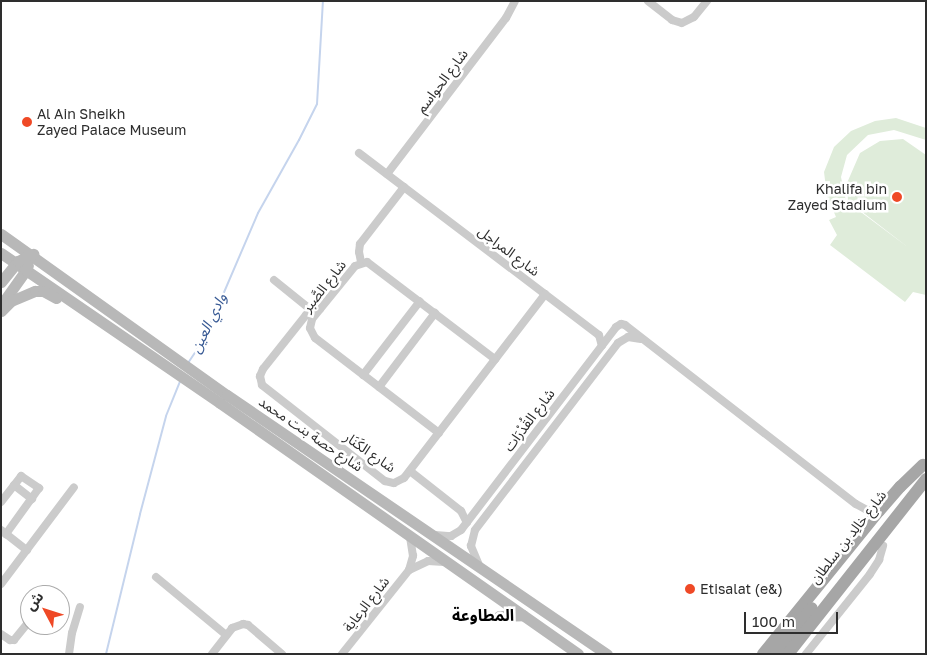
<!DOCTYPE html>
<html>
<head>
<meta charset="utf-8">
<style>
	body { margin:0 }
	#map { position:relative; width:927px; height:655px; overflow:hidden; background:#fff; font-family:"Golos Text","Noto Sans Arabic",sans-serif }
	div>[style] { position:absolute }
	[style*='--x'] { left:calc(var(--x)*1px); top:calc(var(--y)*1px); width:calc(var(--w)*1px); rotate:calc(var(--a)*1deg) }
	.green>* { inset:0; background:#dfecda }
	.stream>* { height:2px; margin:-1px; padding:0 1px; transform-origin:1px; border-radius:1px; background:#c5d4ed }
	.street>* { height:8px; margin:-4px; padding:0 4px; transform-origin:4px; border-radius:4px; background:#cbcbcb }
	.secondary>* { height:11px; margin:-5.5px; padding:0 5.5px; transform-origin:5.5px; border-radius:5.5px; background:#b8b8b8 }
	.primary>* { height:12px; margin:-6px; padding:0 6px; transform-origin:6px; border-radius:6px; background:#a6a6a6 }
	.dots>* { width:14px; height:14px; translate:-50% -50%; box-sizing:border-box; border:2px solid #fff; border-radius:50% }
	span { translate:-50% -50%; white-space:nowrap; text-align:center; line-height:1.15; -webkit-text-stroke:5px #fff; paint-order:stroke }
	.street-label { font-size:14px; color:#2e2e2e }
	.poi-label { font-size:14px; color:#2e2e2e }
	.left { translate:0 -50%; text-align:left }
	.right { translate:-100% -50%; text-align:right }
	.water-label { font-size:15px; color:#375994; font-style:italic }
	.quarter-label { font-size:16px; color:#000; font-weight:700 }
	.frame { position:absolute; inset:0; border:2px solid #2e2e2e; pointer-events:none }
	.north { position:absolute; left:20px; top:585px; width:50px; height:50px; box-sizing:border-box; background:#fff; border:1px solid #ababab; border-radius:50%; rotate:310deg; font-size:14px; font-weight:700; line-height:20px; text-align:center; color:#2e2e2e }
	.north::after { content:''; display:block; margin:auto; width:18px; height:22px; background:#ef4926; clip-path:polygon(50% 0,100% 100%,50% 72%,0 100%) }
	.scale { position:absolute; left:744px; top:612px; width:94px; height:22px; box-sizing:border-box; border:2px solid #2e2e2e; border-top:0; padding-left:6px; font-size:15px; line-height:18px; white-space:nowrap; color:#2e2e2e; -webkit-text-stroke:4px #fff; paint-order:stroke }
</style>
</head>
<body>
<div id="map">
	<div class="green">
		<div style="clip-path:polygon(896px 118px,926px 128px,926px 140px,894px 130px,868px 135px,847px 155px,841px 177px,846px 201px,909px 248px,848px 201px,847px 183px,860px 153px,880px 141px,903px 139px,926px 155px,926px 295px,913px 292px,905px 302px,830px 245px,837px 235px,829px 220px,836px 217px,827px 196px,824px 172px,834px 147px,851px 131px,875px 121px)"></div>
	</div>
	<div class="stream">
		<div style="--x:188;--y:363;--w:29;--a:-56"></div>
		<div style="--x:204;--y:339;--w:137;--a:-66.8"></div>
		<div style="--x:258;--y:213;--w:84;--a:-60.7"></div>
		<div style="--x:299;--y:140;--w:40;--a:-63.4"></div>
		<div style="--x:317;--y:104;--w:103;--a:-86.7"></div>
		<div style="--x:106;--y:654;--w:144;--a:-76.3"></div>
		<div style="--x:140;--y:514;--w:101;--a:-75.1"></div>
		<div style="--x:166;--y:416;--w:38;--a:-68"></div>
	</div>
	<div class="street">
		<div style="--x:648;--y:1;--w:31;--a:38"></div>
		<div style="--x:672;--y:20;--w:10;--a:17"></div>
		<div style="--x:682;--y:23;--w:13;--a:-27"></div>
		<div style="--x:694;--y:17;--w:21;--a:-51"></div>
		<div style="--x:359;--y:153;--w:301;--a:37.2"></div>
		<div style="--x:599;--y:335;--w:11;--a:75"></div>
		<div style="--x:387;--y:174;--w:196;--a:-52.7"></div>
		<div style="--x:506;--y:18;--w:19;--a:-62"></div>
		<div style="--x:361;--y:262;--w:10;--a:-101"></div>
		<div style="--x:359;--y:252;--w:8;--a:-83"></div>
		<div style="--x:360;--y:244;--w:72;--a:-52.3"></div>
		<div style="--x:274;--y:280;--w:48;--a:39"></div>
		<div style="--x:320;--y:309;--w:9;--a:174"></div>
		<div style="--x:311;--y:310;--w:7;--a:135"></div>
		<div style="--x:306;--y:315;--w:69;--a:128.5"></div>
		<div style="--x:263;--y:369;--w:8;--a:113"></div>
		<div style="--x:260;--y:376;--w:9;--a:77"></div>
		<div style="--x:262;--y:385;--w:156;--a:38"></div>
		<div style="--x:385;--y:481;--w:9;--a:13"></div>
		<div style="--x:394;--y:483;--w:11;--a:-27"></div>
		<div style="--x:404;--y:478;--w:232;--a:-52.5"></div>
		<div style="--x:363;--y:375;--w:93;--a:-52.4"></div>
		<div style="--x:379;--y:387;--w:93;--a:-52.9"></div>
		<div style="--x:439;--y:433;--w:156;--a:-142.5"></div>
		<div style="--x:315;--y:338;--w:11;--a:-117"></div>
		<div style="--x:310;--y:328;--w:9;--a:-77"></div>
		<div style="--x:312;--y:319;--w:68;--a:-50.9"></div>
		<div style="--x:355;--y:266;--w:13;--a:-18"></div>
		<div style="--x:367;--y:262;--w:161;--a:37.2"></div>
		<div style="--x:410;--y:471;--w:65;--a:38.1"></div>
		<div style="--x:461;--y:511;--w:13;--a:63"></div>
		<div style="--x:14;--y:485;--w:23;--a:38"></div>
		<div style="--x:1;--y:502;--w:33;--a:-52"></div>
		<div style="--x:21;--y:476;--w:22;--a:34"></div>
		<div style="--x:39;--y:488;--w:57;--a:125.7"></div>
		<div style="--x:1;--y:530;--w:33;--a:38"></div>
		<div style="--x:435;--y:535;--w:16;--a:4"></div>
		<div style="--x:451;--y:536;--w:12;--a:-31"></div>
		<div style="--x:461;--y:530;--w:255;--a:-52.6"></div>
		<div style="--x:616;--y:327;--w:6;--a:-31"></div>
		<div style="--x:621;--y:324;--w:4;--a:14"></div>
		<div style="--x:625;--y:325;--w:292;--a:37.8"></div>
		<div style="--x:856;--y:504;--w:13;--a:29"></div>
		<div style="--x:867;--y:510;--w:12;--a:5"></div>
		<div style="--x:479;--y:565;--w:21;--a:-113"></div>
		<div style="--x:471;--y:546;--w:16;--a:-76"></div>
		<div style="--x:475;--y:530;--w:235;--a:-52.6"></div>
		<div style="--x:618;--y:343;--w:12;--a:-31"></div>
		<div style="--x:628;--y:337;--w:13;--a:9"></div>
		<div style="--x:409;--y:570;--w:21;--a:-25"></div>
		<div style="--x:428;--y:561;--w:16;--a:4"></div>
		<div style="--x:156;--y:577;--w:91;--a:39.6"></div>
		<div style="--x:1;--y:584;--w:121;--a:-53"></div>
		<div style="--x:1;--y:634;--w:11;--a:34"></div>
		<div style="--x:10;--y:640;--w:4;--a:0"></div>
		<div style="--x:14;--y:640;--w:19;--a:-51"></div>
		<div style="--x:69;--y:654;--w:21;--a:-82"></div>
		<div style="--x:72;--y:633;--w:27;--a:-73"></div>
		<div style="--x:212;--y:654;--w:33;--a:-52"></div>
		<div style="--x:232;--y:628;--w:12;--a:-20"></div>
		<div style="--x:243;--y:624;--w:5;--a:11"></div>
		<div style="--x:248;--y:625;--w:45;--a:40.5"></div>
		<div style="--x:342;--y:654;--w:107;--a:-51.4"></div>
		<div style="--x:409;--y:570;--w:15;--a:-74"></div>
		<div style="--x:413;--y:556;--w:19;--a:-99"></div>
		<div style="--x:806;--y:654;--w:102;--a:-51.3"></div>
		<div style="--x:870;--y:574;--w:17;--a:-57"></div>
		<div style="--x:879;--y:560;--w:15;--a:-74"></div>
	</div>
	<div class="secondary">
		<div style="--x:1;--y:234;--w:277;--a:35.5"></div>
		<div style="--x:227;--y:395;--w:460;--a:34.3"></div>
		<div style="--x:1;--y:253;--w:265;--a:34.4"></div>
		<div style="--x:220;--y:403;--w:437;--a:35"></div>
		<div style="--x:1;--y:282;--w:27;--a:-51"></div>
		<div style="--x:18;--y:261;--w:17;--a:-25"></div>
		<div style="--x:1;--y:305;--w:43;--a:-54.5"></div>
		<div style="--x:26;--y:270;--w:5;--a:-68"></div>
		<div style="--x:1;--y:311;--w:14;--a:-45"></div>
		<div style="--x:11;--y:301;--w:26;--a:-23"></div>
		<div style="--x:35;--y:291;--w:8;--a:0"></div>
		<div style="--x:43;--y:291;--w:15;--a:28"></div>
		<div style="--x:499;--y:616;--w:24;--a:-2"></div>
	</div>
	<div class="primary">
		<div style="--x:763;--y:654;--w:184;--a:-51"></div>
		<div style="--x:879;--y:511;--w:32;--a:-49"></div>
		<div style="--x:900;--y:487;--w:32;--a:-44"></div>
		<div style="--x:776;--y:654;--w:58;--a:-52"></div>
		<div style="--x:788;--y:654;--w:223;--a:-51.7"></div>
	</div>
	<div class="dots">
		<div style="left:27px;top:122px;background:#ef4926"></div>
		<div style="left:897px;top:197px;background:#ef4926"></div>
		<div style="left:690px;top:589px;background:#ef4926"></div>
	</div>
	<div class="street-label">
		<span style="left:442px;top:81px;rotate:-53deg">شارع الحواسم</span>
		<span style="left:509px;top:251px;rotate:37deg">شارع المراجل</span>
		<span style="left:324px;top:286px;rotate:-52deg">شارع الصَّبر</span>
		<span style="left:529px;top:420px;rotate:-53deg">شارع القُدْرَات</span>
		<span style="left:311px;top:434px;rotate:34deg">شارع حصة بنت محمد</span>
		<span style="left:370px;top:452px;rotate:35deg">شارع الكَنَار</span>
		<span style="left:848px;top:537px;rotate:-52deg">شارع خالِد بن سلطان</span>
		<span style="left:366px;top:604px;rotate:-52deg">شارع الرعاية</span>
	</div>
	<div class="poi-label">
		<span class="left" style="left:37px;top:122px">Al Ain Sheikh<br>Zayed Palace Museum</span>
		<span class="right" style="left:887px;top:197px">Khalifa bin<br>Zayed Stadium</span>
		<span class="left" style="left:700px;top:589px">Etisalat (e&amp;)</span>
	</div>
	<div class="water-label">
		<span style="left:208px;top:323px;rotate:-64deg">وادي العين</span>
	</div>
	<div class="quarter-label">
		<span style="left:483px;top:615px">المطاوعة</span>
	</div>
	<div class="frame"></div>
	<div class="north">ش</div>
	<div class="scale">100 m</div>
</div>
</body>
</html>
